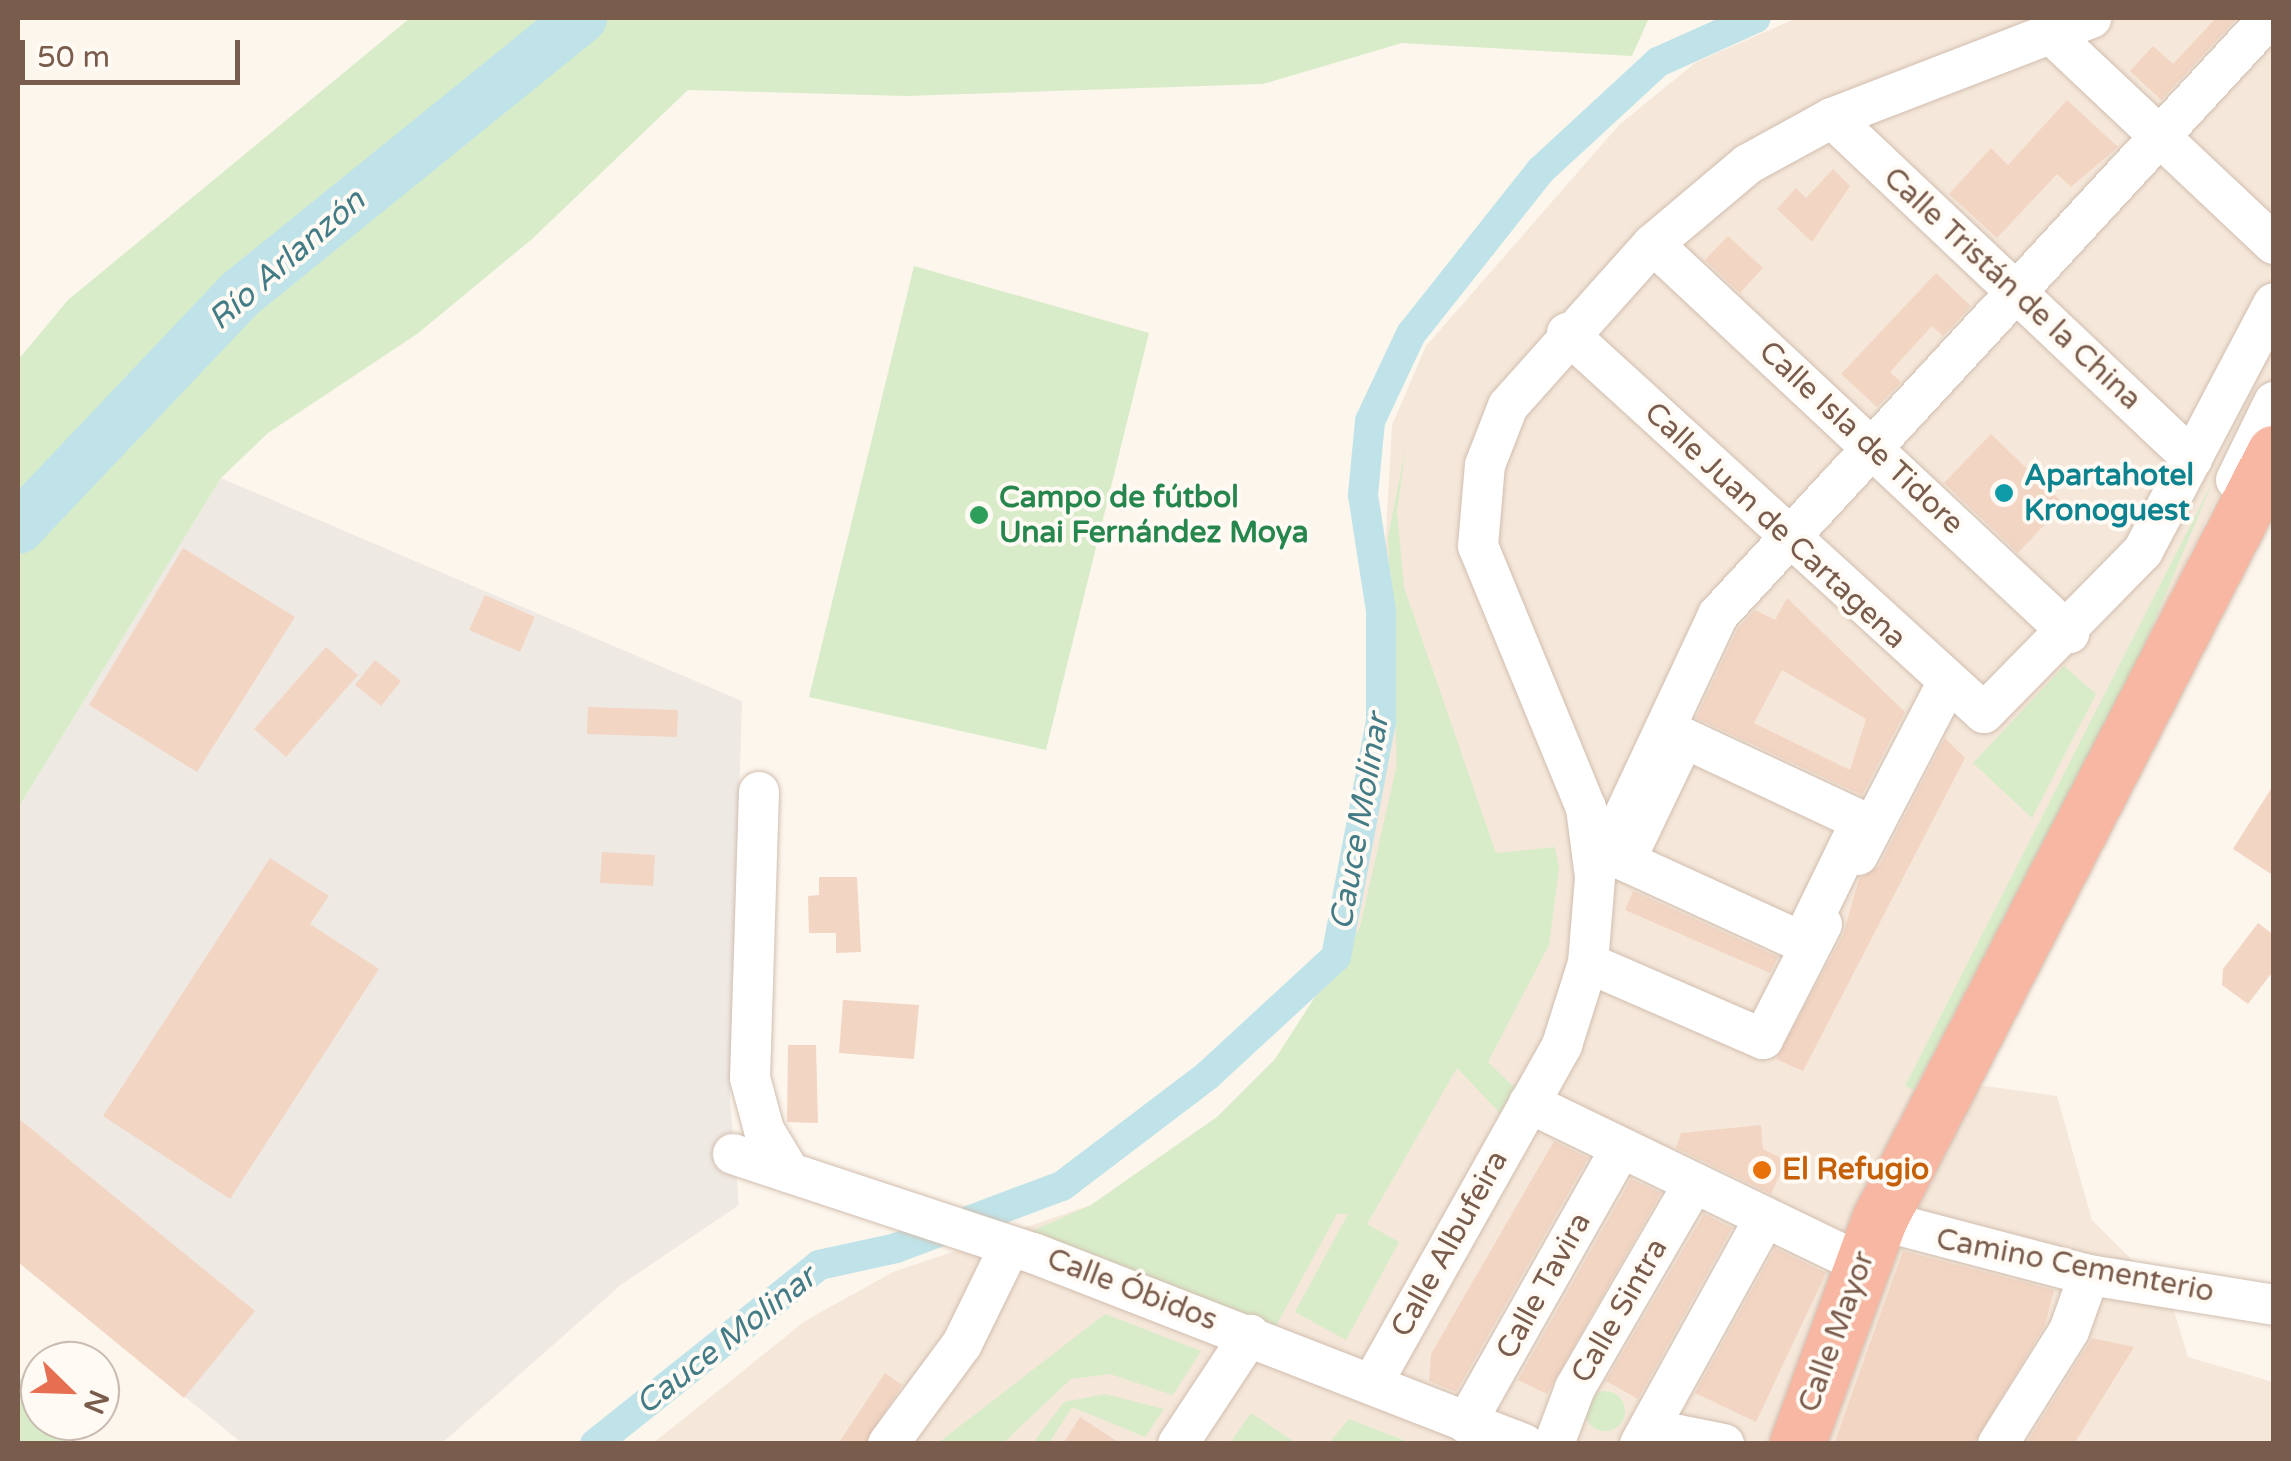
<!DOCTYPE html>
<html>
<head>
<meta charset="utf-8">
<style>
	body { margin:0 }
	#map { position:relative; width:2291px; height:1461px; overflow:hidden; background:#fdf6ec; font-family:"Varela Round",sans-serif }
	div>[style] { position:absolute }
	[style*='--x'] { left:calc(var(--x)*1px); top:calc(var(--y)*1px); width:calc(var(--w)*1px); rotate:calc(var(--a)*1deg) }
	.residential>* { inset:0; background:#f5e8da }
	.industrial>* { inset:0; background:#efe9e4 }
	.green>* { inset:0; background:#d8ecc9 }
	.round { border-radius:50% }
	.canal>* { height:30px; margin:-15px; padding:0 15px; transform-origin:15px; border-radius:15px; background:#bfe3e8 }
	.river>* { height:52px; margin:-26px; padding:0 26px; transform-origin:26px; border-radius:26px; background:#bfe3e8 }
	.building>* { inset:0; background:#f3d5c3 }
	.roads { filter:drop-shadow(0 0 2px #d1beb0) drop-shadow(0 0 2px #d1beb0) }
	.minor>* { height:40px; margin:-20px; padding:0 20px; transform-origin:20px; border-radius:20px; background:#fff }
	.highway>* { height:55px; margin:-27.5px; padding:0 27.5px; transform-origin:27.5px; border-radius:27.5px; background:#f7b7a3 }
	.dots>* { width:28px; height:28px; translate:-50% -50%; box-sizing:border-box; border:5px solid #fffaf3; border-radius:50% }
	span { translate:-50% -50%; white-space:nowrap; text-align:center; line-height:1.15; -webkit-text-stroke:8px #fffaf3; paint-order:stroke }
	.street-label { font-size:30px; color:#7a5c4d }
	.culture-label { font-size:30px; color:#0d838f; font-weight:700 }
	.left { translate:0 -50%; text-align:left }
	.leisure-label { font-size:30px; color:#27864d; font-weight:700 }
	.food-label { font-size:30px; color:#c56008; font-weight:700 }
	.water-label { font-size:32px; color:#437c86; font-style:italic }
	.frame { position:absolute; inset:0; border:20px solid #7a5c4d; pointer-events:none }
	.north { position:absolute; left:20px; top:1341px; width:100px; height:100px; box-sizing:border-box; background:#fffaf3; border:2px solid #cabbb1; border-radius:50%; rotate:113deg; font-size:28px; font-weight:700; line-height:40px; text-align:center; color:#7a5c4d }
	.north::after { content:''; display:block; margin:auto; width:35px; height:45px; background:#e76f51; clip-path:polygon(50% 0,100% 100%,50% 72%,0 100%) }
	.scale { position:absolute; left:20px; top:40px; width:220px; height:45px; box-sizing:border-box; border:5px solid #7a5c4d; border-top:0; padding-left:12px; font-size:30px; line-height:35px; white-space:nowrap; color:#7a5c4d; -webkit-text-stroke:8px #fffaf3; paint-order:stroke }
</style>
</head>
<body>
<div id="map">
	<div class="residential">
		<div style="clip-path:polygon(1797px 18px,2273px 18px,2273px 383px,1934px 1079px,2057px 1096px,2092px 1220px,2170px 1298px,2188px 1357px,2273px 1382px,2273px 1443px,652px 1444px,805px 1321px,893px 1272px,1091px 1205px,1217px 1117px,1275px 1059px,1340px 964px,1370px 858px,1390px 739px,1384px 568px,1392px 425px,1426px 346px,1619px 125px,1696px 62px)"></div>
	</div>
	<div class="industrial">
		<div style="clip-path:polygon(221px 478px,742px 701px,730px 1100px,739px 1205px,622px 1284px,442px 1443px,242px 1443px,18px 1262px,18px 808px)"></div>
	</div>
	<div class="green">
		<div style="clip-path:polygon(410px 18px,1649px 18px,1632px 56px,1402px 43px,1263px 84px,906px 96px,688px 90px,531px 240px,417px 334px,268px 433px,221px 478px,18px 808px,18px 360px,68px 300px)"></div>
		<div style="clip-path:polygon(914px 266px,1149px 333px,1046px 750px,809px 697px)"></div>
		<div style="clip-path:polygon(1406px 446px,1397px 512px,1404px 587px,1496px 853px,1555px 847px,1559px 869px,1549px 945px,1488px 1062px,1515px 1088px,1500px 1113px,1457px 1068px,1367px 1224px,1399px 1242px,1346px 1340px,1295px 1312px,1348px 1214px,1337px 1214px,1276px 1326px,1025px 1234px,1091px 1205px,1217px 1117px,1275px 1059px,1360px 927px,1397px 764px,1388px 537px)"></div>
		<div style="clip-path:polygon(2213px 481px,2139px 658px,1914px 1090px,1905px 1086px)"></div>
		<div style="clip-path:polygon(2064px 666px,2096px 694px,2032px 818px,1973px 763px)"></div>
		<div style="clip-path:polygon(1105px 1314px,1201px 1351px,1173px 1395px,1110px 1374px,1071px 1379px,1003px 1443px,938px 1443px)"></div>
		<div style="clip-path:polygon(18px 1376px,40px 1402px,40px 1421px,56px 1421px,75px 1443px,18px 1443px)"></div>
		<div class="round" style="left:1585px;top:1391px;width:40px;height:40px"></div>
		<div style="clip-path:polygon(1105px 1394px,1164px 1409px,1145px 1437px,1072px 1407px,1049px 1443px,1033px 1443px,1064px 1402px)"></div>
		<div style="clip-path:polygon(1251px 1413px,1296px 1443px,1230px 1443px)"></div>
		<div style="clip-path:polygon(1349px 1419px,1411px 1443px,1329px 1443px)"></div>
	</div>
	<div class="canal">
		<div style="--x:595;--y:1444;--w:287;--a:-38.6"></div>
		<div style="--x:819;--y:1265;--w:79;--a:-12.4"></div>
		<div style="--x:896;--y:1248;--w:177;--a:-20.5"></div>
		<div style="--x:1062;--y:1186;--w:183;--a:-37.2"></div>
		<div style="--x:1208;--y:1075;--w:174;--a:-42.7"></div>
		<div style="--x:1336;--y:957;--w:239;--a:-79.2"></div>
		<div style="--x:1381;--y:722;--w:111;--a:-90"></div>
		<div style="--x:1381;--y:611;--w:117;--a:-98.8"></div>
		<div style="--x:1363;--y:495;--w:74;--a:-84.6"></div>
		<div style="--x:1370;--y:421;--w:96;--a:-64.8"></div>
		<div style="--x:1411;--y:334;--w:208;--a:-51.6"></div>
		<div style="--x:1540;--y:171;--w:161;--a:-42.7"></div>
		<div style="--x:1658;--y:62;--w:107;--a:-24.2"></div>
	</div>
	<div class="river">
		<div style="--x:18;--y:528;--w:323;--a:-46.5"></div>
		<div style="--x:240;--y:294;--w:439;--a:-39"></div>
	</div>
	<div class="building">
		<div style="clip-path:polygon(2216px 18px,2237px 18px,2161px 100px,2130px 71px,2153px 46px,2173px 64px)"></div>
		<div style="clip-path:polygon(2067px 100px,2118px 147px,2071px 187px,2057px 174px,1997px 238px,1949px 194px,1991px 148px,2008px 165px)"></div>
		<div style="clip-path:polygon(1833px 169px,1850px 186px,1812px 242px,1777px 209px,1796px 188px,1806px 198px)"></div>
		<div style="clip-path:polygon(1728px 236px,1763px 268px,1740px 293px,1705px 260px)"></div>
		<div style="clip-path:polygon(1936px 273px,1971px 306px,1943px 336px,1932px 326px,1890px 372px,1901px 382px,1877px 407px,1841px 374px)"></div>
		<div style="clip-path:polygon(1991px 434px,2064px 504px,2018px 553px,1944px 483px)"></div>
		<div style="clip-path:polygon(183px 548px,295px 617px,197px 772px,89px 705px)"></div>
		<div style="clip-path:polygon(485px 595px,535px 617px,520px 652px,469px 630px)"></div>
		<div style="clip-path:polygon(evenodd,1787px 598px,1905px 712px,1862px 795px,1696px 718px,1738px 628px,1755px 610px,1775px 620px,1787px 598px,1782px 670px,1866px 719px,1850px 770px,1754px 723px,1782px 670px)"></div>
		<div style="clip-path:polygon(326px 647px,358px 675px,286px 757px,254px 729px)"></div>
		<div style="clip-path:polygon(375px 660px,401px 681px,381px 706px,355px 685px)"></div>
		<div style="clip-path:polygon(588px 707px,678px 710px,677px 737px,587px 734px)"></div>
		<div style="clip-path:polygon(1945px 738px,1965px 758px,1803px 1071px,1776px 1059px,1843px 935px,1859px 879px,1879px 866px)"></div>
		<div style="clip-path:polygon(2274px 784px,2274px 876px,2233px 849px)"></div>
		<div style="clip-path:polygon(602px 852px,655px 855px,653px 886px,600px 883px)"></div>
		<div style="clip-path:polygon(270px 858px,329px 896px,310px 924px,379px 969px,230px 1199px,103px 1116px)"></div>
		<div style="clip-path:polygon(819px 877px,857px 877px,861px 952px,836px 953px,836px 933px,809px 933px,808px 896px,819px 895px)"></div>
		<div style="clip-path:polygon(1633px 891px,1778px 957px,1770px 973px,1625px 910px)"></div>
		<div style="clip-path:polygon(2258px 923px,2274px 935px,2274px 970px,2248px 1004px,2222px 985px,2223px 969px)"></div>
		<div style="clip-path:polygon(843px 1000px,919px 1005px,914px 1059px,839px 1053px)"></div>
		<div style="clip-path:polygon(788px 1045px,816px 1045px,818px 1123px,787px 1122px)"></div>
		<div style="clip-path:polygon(18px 1118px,255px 1311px,184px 1398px,18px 1262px)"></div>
		<div style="clip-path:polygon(1761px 1125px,1763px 1149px,1786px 1161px,1771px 1194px,1676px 1148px,1681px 1133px)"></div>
		<div style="clip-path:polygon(1554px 1141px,1588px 1158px,1456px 1392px,1429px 1381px,1431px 1354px)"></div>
		<div style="clip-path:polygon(1631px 1179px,1661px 1193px,1547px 1394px,1518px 1380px)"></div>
		<div style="clip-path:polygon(1704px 1214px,1732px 1228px,1638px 1399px,1606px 1381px)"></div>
		<div style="clip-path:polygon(1775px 1248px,1826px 1273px,1756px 1422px,1695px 1393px)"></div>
		<div style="clip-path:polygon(1903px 1251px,2054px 1290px,2045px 1325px,1974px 1444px,1834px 1444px)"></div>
		<div style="clip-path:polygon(2092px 1338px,2134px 1347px,2074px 1444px,2026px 1444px)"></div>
		<div style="clip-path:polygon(885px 1373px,902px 1385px,865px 1444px,838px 1444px)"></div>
		<div style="clip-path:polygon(1080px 1417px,1121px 1444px,1063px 1444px)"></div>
	</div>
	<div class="roads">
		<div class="minor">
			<div style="--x:2052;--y:35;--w:305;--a:43.3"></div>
			<div style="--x:1832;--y:118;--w:496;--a:43.4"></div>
			<div style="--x:1653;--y:244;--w:570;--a:43.08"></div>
			<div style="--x:1567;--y:333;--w:564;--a:42.34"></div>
			<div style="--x:1984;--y:713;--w:227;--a:-45.5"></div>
			<div style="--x:2143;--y:551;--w:280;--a:-62.2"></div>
			<div style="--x:2236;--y:480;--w:87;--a:-64"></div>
			<div style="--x:1684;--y:738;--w:195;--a:25.1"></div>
			<div style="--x:1861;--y:821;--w:135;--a:116"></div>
			<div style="--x:1802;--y:942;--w:195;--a:-155.4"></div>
			<div style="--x:1625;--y:861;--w:136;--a:-64.4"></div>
			<div style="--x:759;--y:792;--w:286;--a:91.8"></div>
			<div style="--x:750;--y:1078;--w:54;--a:74.9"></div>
			<div style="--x:764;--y:1130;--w:50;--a:58.8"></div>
			<div style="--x:1615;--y:835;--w:243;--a:-64.9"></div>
			<div style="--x:1718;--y:615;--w:812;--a:-47.29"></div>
			<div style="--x:1858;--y:855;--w:191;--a:-62.6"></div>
			<div style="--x:1588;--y:963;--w:191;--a:23.5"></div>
			<div style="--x:1763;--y:1039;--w:129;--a:-62.8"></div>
			<div style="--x:1529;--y:1103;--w:368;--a:25.8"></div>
			<div style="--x:733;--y:1154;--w:316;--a:18.3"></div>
			<div style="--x:1033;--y:1253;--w:527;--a:21.26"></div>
			<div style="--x:1879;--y:1220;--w:217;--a:14.7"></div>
			<div style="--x:2089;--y:1275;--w:187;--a:9.2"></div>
			<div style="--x:1372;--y:1384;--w:389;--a:-60.7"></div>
			<div style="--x:1562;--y:1045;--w:86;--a:-72.4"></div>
			<div style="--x:1588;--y:963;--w:86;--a:-85.3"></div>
			<div style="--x:1595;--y:877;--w:70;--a:-97.4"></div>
			<div style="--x:1586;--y:808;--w:283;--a:-112.4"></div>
			<div style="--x:1478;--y:546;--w:81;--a:-85.1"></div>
			<div style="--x:1485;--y:465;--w:63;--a:-68.7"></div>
			<div style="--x:1508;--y:406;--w:217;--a:-48.2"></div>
			<div style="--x:1653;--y:244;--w:124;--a:-40.1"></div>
			<div style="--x:1748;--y:164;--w:96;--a:-28.7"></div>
			<div style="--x:1832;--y:118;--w:278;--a:-21.1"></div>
			<div style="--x:1466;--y:1423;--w:316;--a:-60.6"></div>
			<div style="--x:888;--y:1444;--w:124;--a:-53.5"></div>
			<div style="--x:962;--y:1344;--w:107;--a:-63.9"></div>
			<div style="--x:1178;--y:1444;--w:131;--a:-56.6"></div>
			<div style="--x:1554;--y:1444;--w:60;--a:-69.4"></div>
			<div style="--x:1575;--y:1388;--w:237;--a:-59.9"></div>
			<div style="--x:1640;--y:1444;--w:258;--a:-61.1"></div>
			<div style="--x:1641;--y:1444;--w:39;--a:-13"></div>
			<div style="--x:1679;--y:1435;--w:46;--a:11.3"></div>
			<div style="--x:1998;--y:1444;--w:133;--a:-57.9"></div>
			<div style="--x:2069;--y:1331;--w:59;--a:-70.3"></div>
		</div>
		<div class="highway">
			<div style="--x:1797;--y:1444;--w:239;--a:-69.9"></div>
			<div style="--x:1879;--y:1220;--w:863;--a:-62.75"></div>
		</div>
	</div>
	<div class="dots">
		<div style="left:2004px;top:493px;background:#0f9aa8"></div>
		<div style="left:979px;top:515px;background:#2e9e5b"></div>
		<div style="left:1762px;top:1170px;background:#e8710a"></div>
	</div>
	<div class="street-label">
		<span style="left:2012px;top:289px;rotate:43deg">Calle Tristán de la China</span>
		<span style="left:1861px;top:438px;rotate:43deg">Calle Isla de Tidore</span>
		<span style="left:1775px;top:526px;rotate:43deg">Calle Juan de Cartagena</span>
		<span style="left:1450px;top:1244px;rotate:-61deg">Calle Albufeira</span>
		<span style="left:2075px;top:1266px;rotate:11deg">Camino Cementerio</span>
		<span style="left:1544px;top:1286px;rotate:-61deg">Calle Tavira</span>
		<span style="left:1132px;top:1290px;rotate:21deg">Calle Óbidos</span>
		<span style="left:1620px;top:1311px;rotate:-60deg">Calle Sintra</span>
		<span style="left:1837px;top:1332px;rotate:-70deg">Calle Mayor</span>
	</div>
	<div class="culture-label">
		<span class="left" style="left:2024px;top:493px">Apartahotel<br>Kronoguest</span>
	</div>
	<div class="leisure-label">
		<span class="left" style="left:999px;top:515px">Campo de fútbol<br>Unai Fernández Moya</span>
	</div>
	<div class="food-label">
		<span class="left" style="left:1782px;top:1170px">El Refugio</span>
	</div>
	<div class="water-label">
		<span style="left:287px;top:260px;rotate:-41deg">Río Arlanzón</span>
		<span style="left:1360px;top:822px;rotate:-80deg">Cauce Molinar</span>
		<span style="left:726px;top:1341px;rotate:-38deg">Cauce Molinar</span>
	</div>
	<div class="frame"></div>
	<div class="north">N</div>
	<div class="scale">50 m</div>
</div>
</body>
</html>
